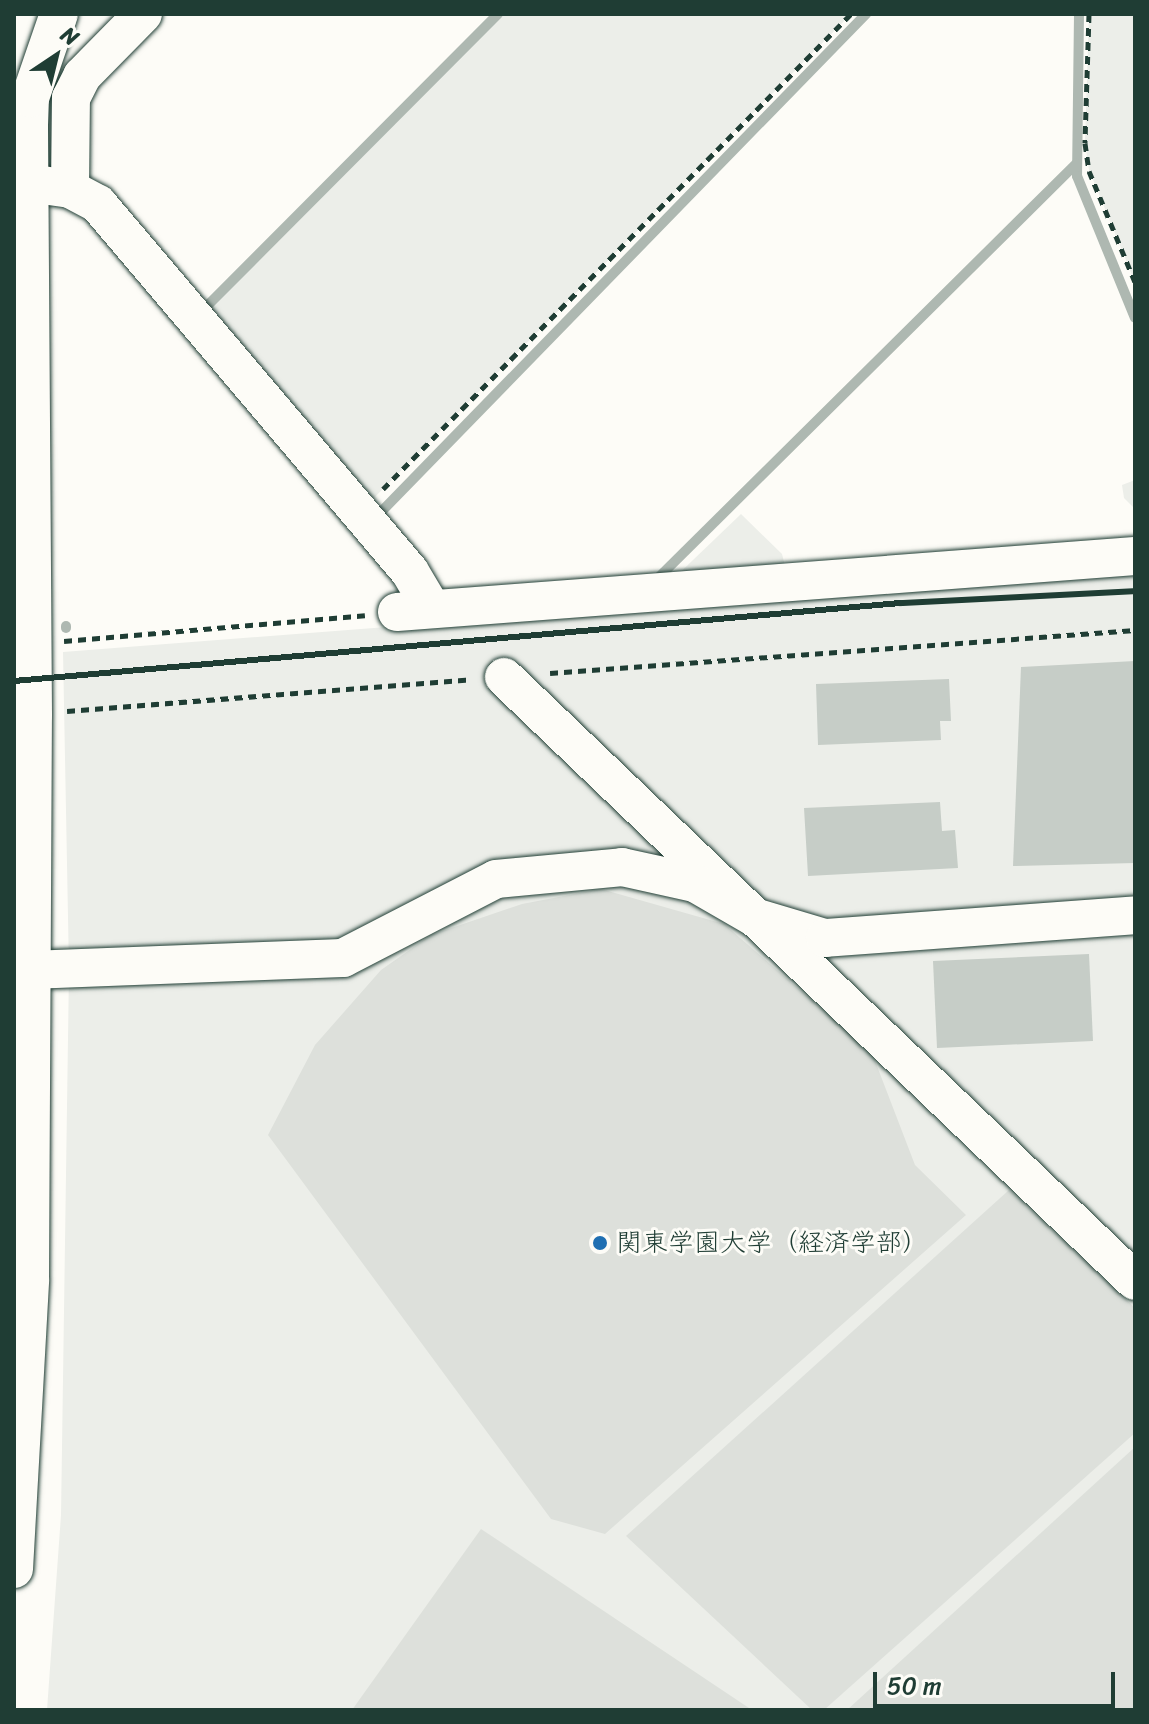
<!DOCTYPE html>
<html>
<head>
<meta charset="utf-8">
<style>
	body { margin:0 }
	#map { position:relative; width:1149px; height:1724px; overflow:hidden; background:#fdfcf7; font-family:Sriracha,"Klee One",sans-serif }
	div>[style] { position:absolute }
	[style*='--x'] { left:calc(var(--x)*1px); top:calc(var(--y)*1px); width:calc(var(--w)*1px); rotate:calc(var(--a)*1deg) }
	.built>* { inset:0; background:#eceee9 }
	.green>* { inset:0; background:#dde0db }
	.stream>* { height:10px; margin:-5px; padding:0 5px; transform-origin:5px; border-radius:5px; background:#aeb8b1 }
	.building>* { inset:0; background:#c6cdc7 }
	.path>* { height:5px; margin-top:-2.5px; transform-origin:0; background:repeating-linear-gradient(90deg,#1f3d34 0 8px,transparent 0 14px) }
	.roads { filter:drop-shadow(0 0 2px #1f3d34) drop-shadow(0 0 2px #1f3d34) }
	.minor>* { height:38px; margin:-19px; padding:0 19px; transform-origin:19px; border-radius:19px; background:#fdfcf7 }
	.rail>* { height:6px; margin:-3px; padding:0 3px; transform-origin:3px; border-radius:3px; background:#1f3d34 }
	.dots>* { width:22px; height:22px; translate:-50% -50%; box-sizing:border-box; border:4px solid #fdfcf7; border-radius:50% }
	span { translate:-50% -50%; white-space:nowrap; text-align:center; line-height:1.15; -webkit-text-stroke:6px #fdfcf7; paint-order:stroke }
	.poi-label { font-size:26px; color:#1f3d34 }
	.left { translate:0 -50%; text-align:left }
	.frame { position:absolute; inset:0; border:16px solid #1f3d34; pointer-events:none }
	.north { position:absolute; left:16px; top:16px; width:80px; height:80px; -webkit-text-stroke:6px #fdfcf7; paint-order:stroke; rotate:35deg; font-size:22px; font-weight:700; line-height:32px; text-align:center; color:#1f3d34 }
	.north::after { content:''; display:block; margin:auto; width:28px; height:36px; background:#1f3d34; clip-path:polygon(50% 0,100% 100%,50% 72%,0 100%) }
	.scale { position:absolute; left:873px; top:1672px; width:242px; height:36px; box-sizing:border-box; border:4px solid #1f3d34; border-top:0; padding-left:10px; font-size:24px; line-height:28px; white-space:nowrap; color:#1f3d34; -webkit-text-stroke:6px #fdfcf7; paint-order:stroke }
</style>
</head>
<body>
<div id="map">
	<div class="built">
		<div style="clip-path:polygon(498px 14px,851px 14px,371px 501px,205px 308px)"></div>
		<div style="clip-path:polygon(1089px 14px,1135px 14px,1135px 282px,1089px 170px,1085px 143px)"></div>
		<div style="clip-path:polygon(1135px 480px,1135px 509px,1124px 498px,1122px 485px)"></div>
		<div style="clip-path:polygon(741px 514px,782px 554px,787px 574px,669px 583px)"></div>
		<div style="clip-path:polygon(1135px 569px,1135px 1710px,47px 1710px,61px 1515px,69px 970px,63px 652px)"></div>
	</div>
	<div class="green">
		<div style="clip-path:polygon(601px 889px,724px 924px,872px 1053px,915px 1165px,966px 1215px,605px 1534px,551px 1519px,268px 1135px,315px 1045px,381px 970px,431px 935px,522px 904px)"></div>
		<div style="clip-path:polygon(1009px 1190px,1135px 1308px,1135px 1433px,824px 1710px,812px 1710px,626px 1536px)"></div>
		<div style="clip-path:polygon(1135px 1447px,1135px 1710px,847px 1710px)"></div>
		<div style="clip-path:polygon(481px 1529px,752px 1710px,352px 1710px)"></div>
	</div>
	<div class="stream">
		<div style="--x:1079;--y:14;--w:162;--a:90.7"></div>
		<div style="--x:1077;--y:176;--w:153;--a:67.8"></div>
		<div style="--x:209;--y:313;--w:6;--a:-129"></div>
		<div style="--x:205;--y:308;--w:415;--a:-45.1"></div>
		<div style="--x:380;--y:513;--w:697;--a:-45.76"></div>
		<div style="--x:657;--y:579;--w:590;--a:-44.73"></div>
		<div style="--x:66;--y:626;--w:2;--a:90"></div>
	</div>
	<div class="building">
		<div style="clip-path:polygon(1135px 661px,1135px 863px,1013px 866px,1021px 667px)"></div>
		<div style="clip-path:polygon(949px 679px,951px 721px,940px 721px,941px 740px,818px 745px,816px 684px)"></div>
		<div style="clip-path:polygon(940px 802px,942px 831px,955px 830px,958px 868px,808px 876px,804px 808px)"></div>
		<div style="clip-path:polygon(1089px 954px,1093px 1041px,937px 1048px,933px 961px)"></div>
	</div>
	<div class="path">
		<div style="--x:1089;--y:14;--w:129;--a:91.8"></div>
		<div style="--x:1085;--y:143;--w:28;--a:82"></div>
		<div style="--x:1089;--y:171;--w:120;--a:67.5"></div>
		<div style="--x:383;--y:489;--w:667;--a:-45.43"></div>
		<div style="--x:64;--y:641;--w:302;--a:-4.9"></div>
		<div style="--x:550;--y:673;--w:587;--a:-4.2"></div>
		<div style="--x:67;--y:711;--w:406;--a:-4.5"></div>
	</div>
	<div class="roads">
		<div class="minor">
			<div style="--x:14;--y:181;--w:57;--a:8.1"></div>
			<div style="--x:70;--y:189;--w:32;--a:28"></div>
			<div style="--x:98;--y:204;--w:482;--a:49.7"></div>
			<div style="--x:410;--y:572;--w:43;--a:59.3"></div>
			<div style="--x:70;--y:189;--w:91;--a:-89.4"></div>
			<div style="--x:71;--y:98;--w:25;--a:-63"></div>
			<div style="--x:82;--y:76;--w:87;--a:-45.5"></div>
			<div style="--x:397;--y:612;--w:740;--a:-4.34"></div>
			<div style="--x:504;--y:677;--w:873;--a:43.75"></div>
			<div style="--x:29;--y:970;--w:314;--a:-2.2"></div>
			<div style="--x:343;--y:958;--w:172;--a:-27.3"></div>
			<div style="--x:496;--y:879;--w:127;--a:-5.4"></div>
			<div style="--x:622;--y:867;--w:75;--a:12.4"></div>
			<div style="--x:695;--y:883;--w:68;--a:30"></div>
			<div style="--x:754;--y:917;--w:74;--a:16.5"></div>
			<div style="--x:825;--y:938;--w:311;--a:-4.2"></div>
			<div style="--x:14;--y:1569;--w:290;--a:-86.8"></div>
			<div style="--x:30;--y:1279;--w:564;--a:-89.7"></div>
			<div style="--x:33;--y:715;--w:590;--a:-90.39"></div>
			<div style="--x:29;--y:125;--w:27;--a:-88"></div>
			<div style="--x:30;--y:98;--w:89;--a:-71"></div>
		</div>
	</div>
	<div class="rail">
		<div style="--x:14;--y:681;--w:890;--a:-5.03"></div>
		<div style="--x:901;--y:603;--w:234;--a:-2.9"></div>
	</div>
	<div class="dots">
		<div style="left:600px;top:1243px;background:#1f6fb2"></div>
	</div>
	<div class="poi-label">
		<span class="left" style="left:616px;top:1243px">関東学園大学（経済学部）</span>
	</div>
	<div class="frame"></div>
	<div class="north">N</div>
	<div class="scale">50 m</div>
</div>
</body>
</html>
